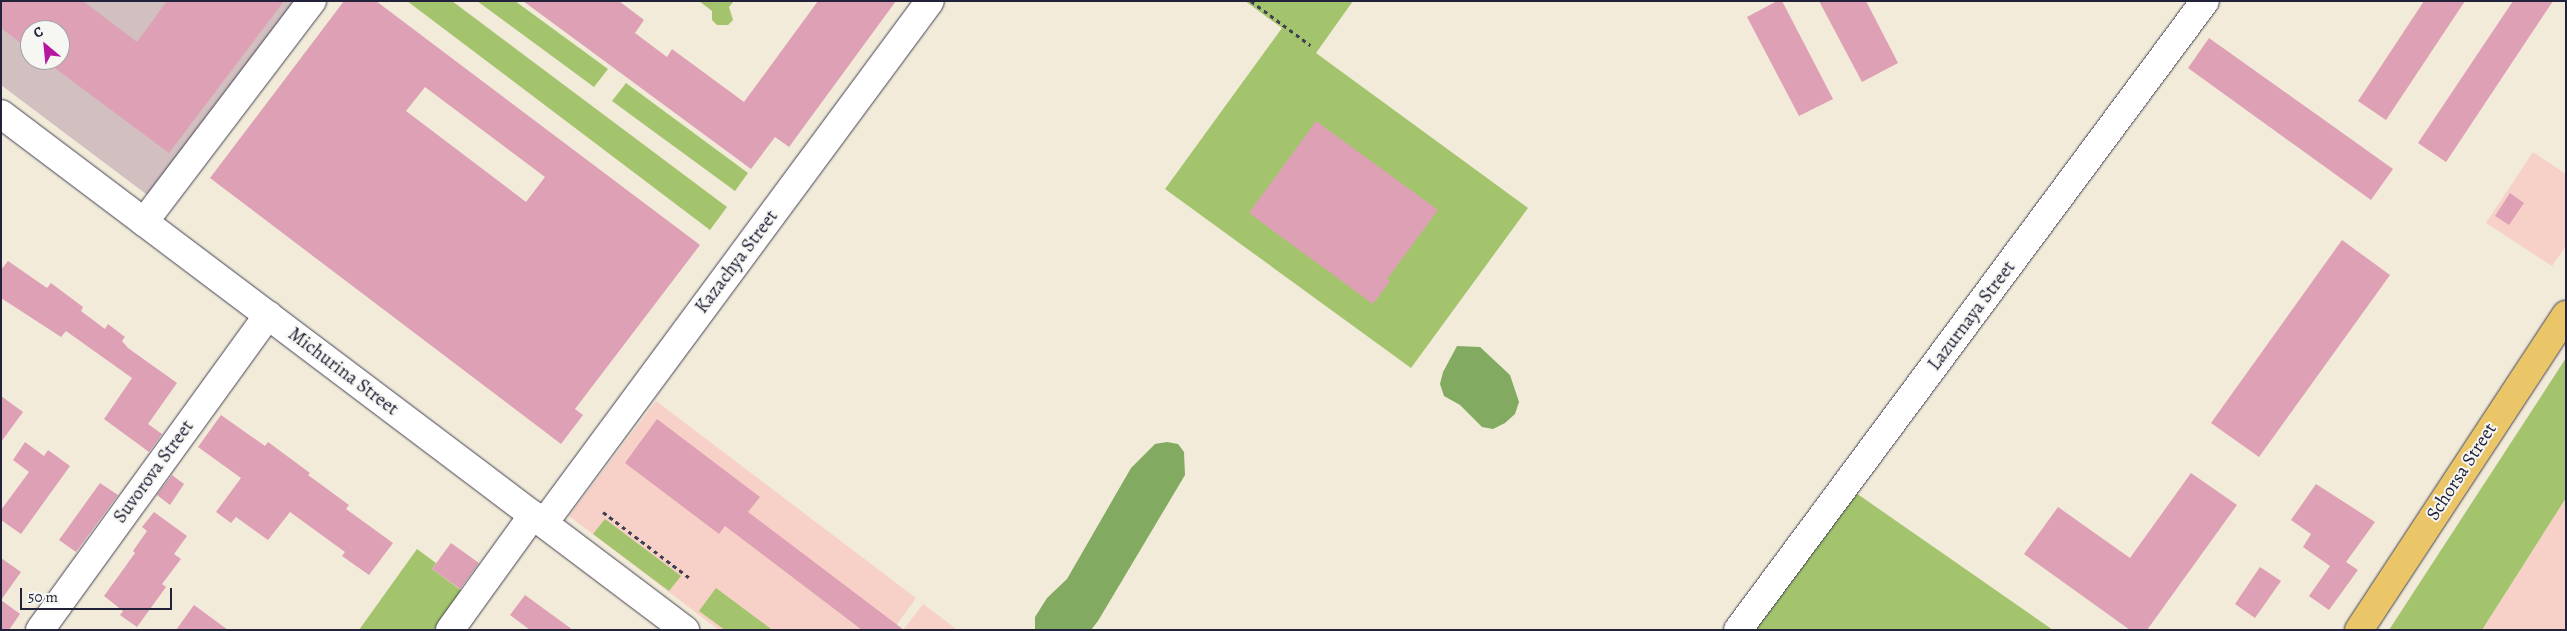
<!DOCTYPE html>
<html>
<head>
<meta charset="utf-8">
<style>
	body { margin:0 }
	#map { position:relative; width:2567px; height:631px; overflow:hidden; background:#f2ebd9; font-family:Alegreya,serif }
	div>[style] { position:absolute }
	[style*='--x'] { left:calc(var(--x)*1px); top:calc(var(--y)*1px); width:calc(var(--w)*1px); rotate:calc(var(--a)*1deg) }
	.built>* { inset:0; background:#f7d1c7 }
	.industrial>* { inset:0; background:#d2bfc0 }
	.green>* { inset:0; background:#a3c46d }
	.forest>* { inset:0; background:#82aa60 }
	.building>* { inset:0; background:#dea0b5 }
	.path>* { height:3px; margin-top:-1.5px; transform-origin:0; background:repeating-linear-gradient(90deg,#414053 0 4px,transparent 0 8px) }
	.roads { filter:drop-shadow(0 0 1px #414053) drop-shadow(0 0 1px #414053) }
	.minor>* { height:28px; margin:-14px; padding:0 14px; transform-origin:14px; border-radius:14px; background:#fff }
	.major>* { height:28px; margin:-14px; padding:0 14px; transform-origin:14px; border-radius:14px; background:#ebc669 }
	span { translate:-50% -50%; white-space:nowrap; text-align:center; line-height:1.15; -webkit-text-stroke:4px #f6f6f2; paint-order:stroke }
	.street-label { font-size:19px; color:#22223b }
	.frame { position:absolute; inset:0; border:2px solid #22223b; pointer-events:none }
	.north { position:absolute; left:20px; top:20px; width:50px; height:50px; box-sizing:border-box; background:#f6f6f2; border:1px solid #a1a1a9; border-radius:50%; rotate:332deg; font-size:14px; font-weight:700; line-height:20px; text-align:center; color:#22223b }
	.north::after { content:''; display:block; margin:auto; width:18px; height:22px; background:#b5179e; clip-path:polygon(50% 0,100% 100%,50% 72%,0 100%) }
	.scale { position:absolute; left:20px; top:588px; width:152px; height:22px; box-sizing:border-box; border:2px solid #22223b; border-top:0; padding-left:6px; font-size:15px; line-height:18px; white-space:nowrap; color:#22223b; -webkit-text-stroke:4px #f6f6f2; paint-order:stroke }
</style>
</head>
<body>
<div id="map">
	<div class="built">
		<div style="clip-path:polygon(2533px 152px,2566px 174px,2566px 246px,2552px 266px,2486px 223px)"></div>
		<div style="clip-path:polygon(656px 401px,916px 598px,893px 630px,719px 630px,569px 516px)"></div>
		<div style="clip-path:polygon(2566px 498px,2566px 630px,2482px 630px)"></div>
		<div style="clip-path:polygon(923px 604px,958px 630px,903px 630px)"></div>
	</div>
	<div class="industrial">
		<div style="clip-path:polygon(evenodd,1px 1px,305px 1px,154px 200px,1px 85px,1px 1px,30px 30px,60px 30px,60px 60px,30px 60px,30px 30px)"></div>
	</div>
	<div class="green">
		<div style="clip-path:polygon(407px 1px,452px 1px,727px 207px,710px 230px)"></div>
		<div style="clip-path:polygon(477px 1px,515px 1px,608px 69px,594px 87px)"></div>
		<div style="clip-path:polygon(699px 1px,734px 1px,729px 7px,733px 20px,728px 25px,717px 25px,712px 20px,712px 11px)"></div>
		<div style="clip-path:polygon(1245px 1px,1353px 1px,1316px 53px,1528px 208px,1411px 368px,1165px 189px,1282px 28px)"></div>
		<div style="clip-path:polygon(626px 83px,748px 173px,735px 191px,612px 101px)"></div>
		<div style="clip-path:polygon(2566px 358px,2566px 498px,2482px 630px,2389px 630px)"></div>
		<div style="clip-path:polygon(1856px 493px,2053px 630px,1753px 630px)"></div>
		<div style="clip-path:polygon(605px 519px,681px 576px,669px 591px,593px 534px)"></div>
		<div style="clip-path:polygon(417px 549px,436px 563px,432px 569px,462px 591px,434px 630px,359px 630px)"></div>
		<div style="clip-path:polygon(716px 588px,771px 629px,770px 630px,725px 630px,699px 611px)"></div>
	</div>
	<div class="forest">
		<div style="clip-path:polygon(1457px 346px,1480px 347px,1510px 375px,1519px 402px,1515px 414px,1505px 423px,1493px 429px,1482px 427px,1460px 405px,1444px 396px,1440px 384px,1443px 372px)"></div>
		<div style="clip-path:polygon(1167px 442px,1178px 444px,1184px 452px,1185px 475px,1098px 621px,1091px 630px,1035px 630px,1035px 617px,1047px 598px,1067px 579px,1131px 468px,1155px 444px)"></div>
	</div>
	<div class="building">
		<div style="clip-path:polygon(1px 1px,83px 1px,137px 42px,167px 1px,284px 1px,169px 153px,44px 60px,60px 60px,60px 30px,30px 30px,30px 50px,1px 28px)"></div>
		<div style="clip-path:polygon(evenodd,344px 1px,376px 1px,700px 245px,575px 409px,583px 415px,561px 444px,210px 178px,344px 1px,425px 87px,545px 177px,526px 202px,406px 111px,425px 87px)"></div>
		<div style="clip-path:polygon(523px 1px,619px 1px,644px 20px,635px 33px,667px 57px,672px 49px,744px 102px,818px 1px,896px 1px,789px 147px,775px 137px,751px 169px)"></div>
		<div style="clip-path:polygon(1777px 1px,1782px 1px,1833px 99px,1799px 116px,1747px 17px)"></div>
		<div style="clip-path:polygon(1819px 1px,1866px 1px,1898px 63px,1862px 82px)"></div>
		<div style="clip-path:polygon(2424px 1px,2465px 1px,2386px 120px,2358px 101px)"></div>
		<div style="clip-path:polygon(2513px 1px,2553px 1px,2446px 162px,2418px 143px)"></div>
		<div style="clip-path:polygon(2209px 38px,2393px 169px,2371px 200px,2188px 68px)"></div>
		<div style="clip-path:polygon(1316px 121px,1438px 210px,1387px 279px,1390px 281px,1373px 304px,1249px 213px)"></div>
		<div style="clip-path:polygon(2510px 193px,2524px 203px,2509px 225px,2495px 216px)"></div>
		<div style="clip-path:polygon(2342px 240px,2390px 275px,2259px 457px,2211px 423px)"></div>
		<div style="clip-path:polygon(8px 261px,47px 288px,51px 283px,83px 307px,81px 311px,105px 329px,108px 324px,125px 337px,122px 341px,128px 348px,177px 383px,148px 424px,162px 434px,149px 452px,104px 419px,132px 378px,66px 331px,61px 337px,1px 298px,1px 270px)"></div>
		<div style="clip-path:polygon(1px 396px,23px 412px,1px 442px)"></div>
		<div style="clip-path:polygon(221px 415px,265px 446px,268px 442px,310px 473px,308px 475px,349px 505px,346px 509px,393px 543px,369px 575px,342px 556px,345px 552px,290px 512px,268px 540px,236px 517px,231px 523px,216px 512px,241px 478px,198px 447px)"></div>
		<div style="clip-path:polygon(657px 419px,760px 497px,748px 512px,904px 630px,862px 630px,725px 526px,719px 534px,625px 463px)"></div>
		<div style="clip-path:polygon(25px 442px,44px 456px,48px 450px,70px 466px,21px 534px,1px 520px,1px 510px,29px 472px,13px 460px)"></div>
		<div style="clip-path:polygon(2191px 473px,2237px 505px,2147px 630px,2130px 630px,2024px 554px,2058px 507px,2130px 558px)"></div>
		<div style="clip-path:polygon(172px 475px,184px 484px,170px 505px,157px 495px)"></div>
		<div style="clip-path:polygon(100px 483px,118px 495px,76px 552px,59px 540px)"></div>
		<div style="clip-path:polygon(2316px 484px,2375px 522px,2346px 562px,2358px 570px,2329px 610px,2309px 596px,2330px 566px,2303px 547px,2311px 534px,2291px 520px)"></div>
		<div style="clip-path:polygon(154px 512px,187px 536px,174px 554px,181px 559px,162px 584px,166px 587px,137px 627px,120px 615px,123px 611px,104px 596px,135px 553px,133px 551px,147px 531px,142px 527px)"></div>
		<div style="clip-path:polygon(451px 543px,479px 563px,460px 589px,432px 569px)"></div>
		<div style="clip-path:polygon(1px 558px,21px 572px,1px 600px)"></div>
		<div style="clip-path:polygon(2260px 567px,2281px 581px,2255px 618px,2235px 604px)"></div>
		<div style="clip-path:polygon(525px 595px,573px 630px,530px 630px,510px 615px)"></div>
		<div style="clip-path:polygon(1px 600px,20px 614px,9px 630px,1px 630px)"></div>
		<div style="clip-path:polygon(194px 605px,228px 630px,176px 630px)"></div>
	</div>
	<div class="path">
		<div style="--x:1251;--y:1;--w:74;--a:36.7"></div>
		<div style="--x:603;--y:512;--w:111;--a:37.3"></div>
	</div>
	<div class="roads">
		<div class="minor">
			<div style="--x:1;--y:114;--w:857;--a:37.03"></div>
			<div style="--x:144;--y:222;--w:278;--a:-52.8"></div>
			<div style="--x:544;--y:523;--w:649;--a:-53.52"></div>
			<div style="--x:40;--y:630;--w:389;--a:-54.1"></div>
			<div style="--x:450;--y:630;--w:142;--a:-54.2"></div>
			<div style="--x:1738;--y:630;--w:783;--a:-53.41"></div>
		</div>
		<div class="major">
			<div style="--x:2359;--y:630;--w:377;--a:-56.7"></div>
		</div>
	</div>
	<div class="street-label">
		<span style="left:737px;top:262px;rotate:-53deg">Kazachya Street</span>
		<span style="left:1972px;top:316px;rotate:-53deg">Lazurnaya Street</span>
		<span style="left:343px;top:372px;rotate:37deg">Michurina Street</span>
		<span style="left:154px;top:472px;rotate:-54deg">Suvorova Street</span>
		<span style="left:2462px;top:472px;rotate:-57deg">Schorsa Street</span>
	</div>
	<div class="frame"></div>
	<div class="north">С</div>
	<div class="scale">50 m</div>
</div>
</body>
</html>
